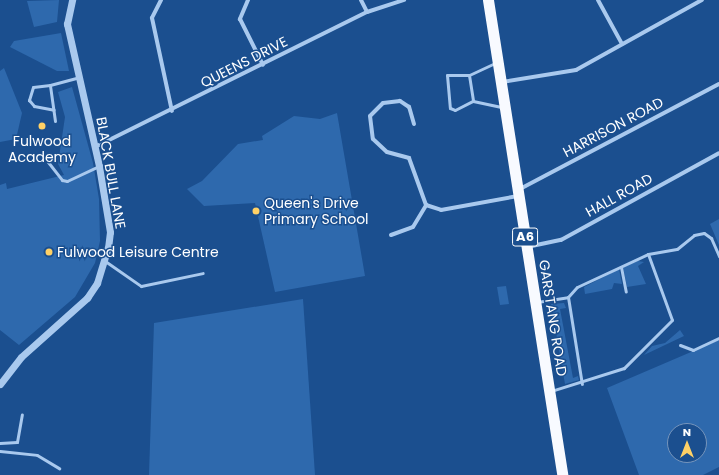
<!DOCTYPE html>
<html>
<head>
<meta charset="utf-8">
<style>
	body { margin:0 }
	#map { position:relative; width:719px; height:475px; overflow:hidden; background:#1b4f8f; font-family:Poppins,sans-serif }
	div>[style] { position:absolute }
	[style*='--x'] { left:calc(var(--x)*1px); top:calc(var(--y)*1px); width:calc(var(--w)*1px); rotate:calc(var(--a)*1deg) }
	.green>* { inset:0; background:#2e69ad }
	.service>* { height:3px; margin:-1.5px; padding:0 1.5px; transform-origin:1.5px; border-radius:1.5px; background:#a9c9ee }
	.minor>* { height:4px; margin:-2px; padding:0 2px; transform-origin:2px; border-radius:2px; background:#a9c9ee }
	.tertiary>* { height:7px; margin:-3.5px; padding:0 3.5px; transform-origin:3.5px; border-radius:3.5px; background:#a9c9ee }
	.trunk>* { height:11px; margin:-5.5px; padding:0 5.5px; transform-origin:5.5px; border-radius:5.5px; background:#f8faff }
	.dots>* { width:11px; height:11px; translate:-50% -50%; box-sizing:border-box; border:2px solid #1b4f8f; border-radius:50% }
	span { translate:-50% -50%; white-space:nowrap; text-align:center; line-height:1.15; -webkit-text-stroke:3px #1b4f8f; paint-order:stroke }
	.shield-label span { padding:1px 3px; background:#1b4f8f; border:1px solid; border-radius:3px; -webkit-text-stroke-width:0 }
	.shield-label { font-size:13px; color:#fff; font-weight:700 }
	.street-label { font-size:14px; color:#fff }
	.poi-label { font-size:14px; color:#fff }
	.left { translate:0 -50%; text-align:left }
	.north { position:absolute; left:667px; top:423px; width:40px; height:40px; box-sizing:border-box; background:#1b4f8f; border:1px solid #7695bc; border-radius:50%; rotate:0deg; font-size:11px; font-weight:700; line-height:16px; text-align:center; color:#fff }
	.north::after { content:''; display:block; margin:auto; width:14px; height:18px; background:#ffd166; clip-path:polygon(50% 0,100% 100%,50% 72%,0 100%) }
</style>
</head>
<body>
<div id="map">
	<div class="green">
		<div style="clip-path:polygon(59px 0,57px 22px,34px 27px,27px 1px)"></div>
		<div style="clip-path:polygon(61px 33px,69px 71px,57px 71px,10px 47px,14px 41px)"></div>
		<div style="clip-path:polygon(4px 68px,22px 113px,16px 139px,0 142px,0 71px)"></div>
		<div style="clip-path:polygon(72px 87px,93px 163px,99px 199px,100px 241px,95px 263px,75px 297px,19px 345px,0 330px,0 185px,6px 183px,7px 189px,64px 175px,58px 164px,65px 117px,58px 92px)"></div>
		<div style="clip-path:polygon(337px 113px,365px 276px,275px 292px,255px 203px,204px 206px,187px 189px,202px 181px,238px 144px,263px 140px,262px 136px,294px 116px,320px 119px)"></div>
		<div style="clip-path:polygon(719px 219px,719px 245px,710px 224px)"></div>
		<div style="clip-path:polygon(638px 261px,644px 262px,638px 266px,646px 284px,627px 287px,623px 267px)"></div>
		<div style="clip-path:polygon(619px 269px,622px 284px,614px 283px,612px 289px,585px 294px,584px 287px)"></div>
		<div style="clip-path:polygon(506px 286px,509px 304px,500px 305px,497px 287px)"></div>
		<div style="clip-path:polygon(303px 299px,315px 475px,149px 475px,154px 323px)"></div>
		<div style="clip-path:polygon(564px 303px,566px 308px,560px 309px,573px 378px,578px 376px,579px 380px,565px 384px,551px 304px)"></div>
		<div style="clip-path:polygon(680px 330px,684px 336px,644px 355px,652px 346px,665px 343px)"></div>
		<div style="clip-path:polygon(evenodd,719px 340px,719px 467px,703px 475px,639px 475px,607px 388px,719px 340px,675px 431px,699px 431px,699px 455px,675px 455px,675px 431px)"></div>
	</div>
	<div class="service">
		<div style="--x:495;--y:63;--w:29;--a:155"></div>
		<div style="--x:469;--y:75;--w:26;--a:81"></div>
		<div style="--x:473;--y:101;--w:30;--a:12"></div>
		<div style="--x:469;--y:75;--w:22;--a:180"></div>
		<div style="--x:447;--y:75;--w:33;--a:85"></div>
		<div style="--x:450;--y:108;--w:5;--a:22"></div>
		<div style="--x:455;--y:110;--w:20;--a:-27"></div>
		<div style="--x:50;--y:85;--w:17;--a:173"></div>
		<div style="--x:33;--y:87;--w:14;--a:107"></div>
		<div style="--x:29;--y:100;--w:8;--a:50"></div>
		<div style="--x:34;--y:106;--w:20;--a:11"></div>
		<div style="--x:55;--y:121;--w:36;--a:-98"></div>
		<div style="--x:50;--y:85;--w:30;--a:-15"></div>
		<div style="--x:48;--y:162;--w:23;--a:52"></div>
		<div style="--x:62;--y:180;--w:5;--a:11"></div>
		<div style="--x:67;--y:181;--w:35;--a:-25"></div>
		<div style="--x:648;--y:254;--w:29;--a:-10"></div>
		<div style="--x:677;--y:249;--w:22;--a:-39"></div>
		<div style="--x:694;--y:235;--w:10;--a:-11"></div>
		<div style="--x:704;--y:233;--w:9;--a:36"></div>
		<div style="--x:711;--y:238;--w:20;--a:66"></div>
		<div style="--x:105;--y:261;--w:44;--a:34.8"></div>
		<div style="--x:141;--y:286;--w:63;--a:-11.8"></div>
		<div style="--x:621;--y:267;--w:25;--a:79"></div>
		<div style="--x:568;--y:297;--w:88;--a:80.9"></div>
		<div style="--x:537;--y:302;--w:31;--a:-9"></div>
		<div style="--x:568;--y:297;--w:13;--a:-48"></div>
		<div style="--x:577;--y:287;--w:78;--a:-24.9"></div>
		<div style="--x:648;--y:254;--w:70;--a:70"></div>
		<div style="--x:672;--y:320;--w:68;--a:135"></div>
		<div style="--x:624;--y:368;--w:77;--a:162.5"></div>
		<div style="--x:680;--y:345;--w:14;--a:21"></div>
		<div style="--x:693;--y:350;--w:29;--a:-25"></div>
		<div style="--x:0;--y:443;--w:17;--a:-3"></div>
		<div style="--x:17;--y:442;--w:28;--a:-80"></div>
		<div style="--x:0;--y:451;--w:37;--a:6"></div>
		<div style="--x:37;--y:455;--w:26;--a:31"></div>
	</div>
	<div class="minor">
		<div style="--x:161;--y:0;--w:20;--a:117"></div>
		<div style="--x:152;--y:18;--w:95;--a:77.9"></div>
		<div style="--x:248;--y:0;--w:21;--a:113"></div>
		<div style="--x:240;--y:19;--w:51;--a:63.4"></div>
		<div style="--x:361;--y:0;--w:13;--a:63"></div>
		<div style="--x:598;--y:0;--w:50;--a:61.4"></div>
		<div style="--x:502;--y:82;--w:75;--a:-9.2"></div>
		<div style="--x:576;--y:70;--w:144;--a:-29.1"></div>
		<div style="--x:414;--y:124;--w:18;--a:-106"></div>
		<div style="--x:409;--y:107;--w:11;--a:-146"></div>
		<div style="--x:400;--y:101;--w:17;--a:173"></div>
		<div style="--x:383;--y:103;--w:18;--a:135"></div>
		<div style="--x:370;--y:116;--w:23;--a:83"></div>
		<div style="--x:373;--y:139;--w:19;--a:43"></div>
		<div style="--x:387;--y:152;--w:23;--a:15"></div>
		<div style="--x:409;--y:158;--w:50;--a:70.1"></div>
		<div style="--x:426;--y:205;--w:16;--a:18"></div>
		<div style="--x:441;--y:210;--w:78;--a:-10.3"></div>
		<div style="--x:95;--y:147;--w:304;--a:-26.4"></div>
		<div style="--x:367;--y:12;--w:39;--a:-18"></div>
		<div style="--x:518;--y:190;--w:227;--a:-27.8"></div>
		<div style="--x:391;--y:235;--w:23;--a:-20"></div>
		<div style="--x:413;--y:227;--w:26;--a:-59"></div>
		<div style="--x:527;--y:247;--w:35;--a:-12"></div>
		<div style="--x:561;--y:240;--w:180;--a:-28.8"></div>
	</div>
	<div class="tertiary">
		<div style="--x:0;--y:384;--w:34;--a:-52"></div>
		<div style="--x:21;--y:357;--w:89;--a:-41.8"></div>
		<div style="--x:87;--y:298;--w:18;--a:-56"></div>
		<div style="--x:97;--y:283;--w:37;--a:-73"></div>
		<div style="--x:108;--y:248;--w:16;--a:-83"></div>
		<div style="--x:110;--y:232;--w:67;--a:-99.5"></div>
		<div style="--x:99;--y:166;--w:146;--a:-102.7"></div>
		<div style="--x:67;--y:24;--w:25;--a:-78"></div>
	</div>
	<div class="trunk">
		<div style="--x:488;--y:0;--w:481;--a:81.1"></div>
	</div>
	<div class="dots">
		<div style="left:42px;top:126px;background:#ffd166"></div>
		<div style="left:256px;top:211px;background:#ffd166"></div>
		<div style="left:49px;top:252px;background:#ffd166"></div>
	</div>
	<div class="shield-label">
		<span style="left:525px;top:237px">A6</span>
	</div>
	<div class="street-label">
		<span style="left:244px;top:62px;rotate:-27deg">QUEENS DRIVE</span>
		<span style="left:613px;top:127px;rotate:-28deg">HARRISON ROAD</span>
		<span style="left:111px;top:173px;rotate:80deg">BLACK BULL LANE</span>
		<span style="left:619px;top:195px;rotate:-29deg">HALL ROAD</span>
		<span style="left:553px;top:318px;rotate:81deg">GARSTANG ROAD</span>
	</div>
	<div class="poi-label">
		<span style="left:42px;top:149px">Fulwood<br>Academy</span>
		<span class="left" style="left:264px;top:211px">Queen's Drive<br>Primary School</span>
		<span class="left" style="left:57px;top:252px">Fulwood Leisure Centre</span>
	</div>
	<div class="north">N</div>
</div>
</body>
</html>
